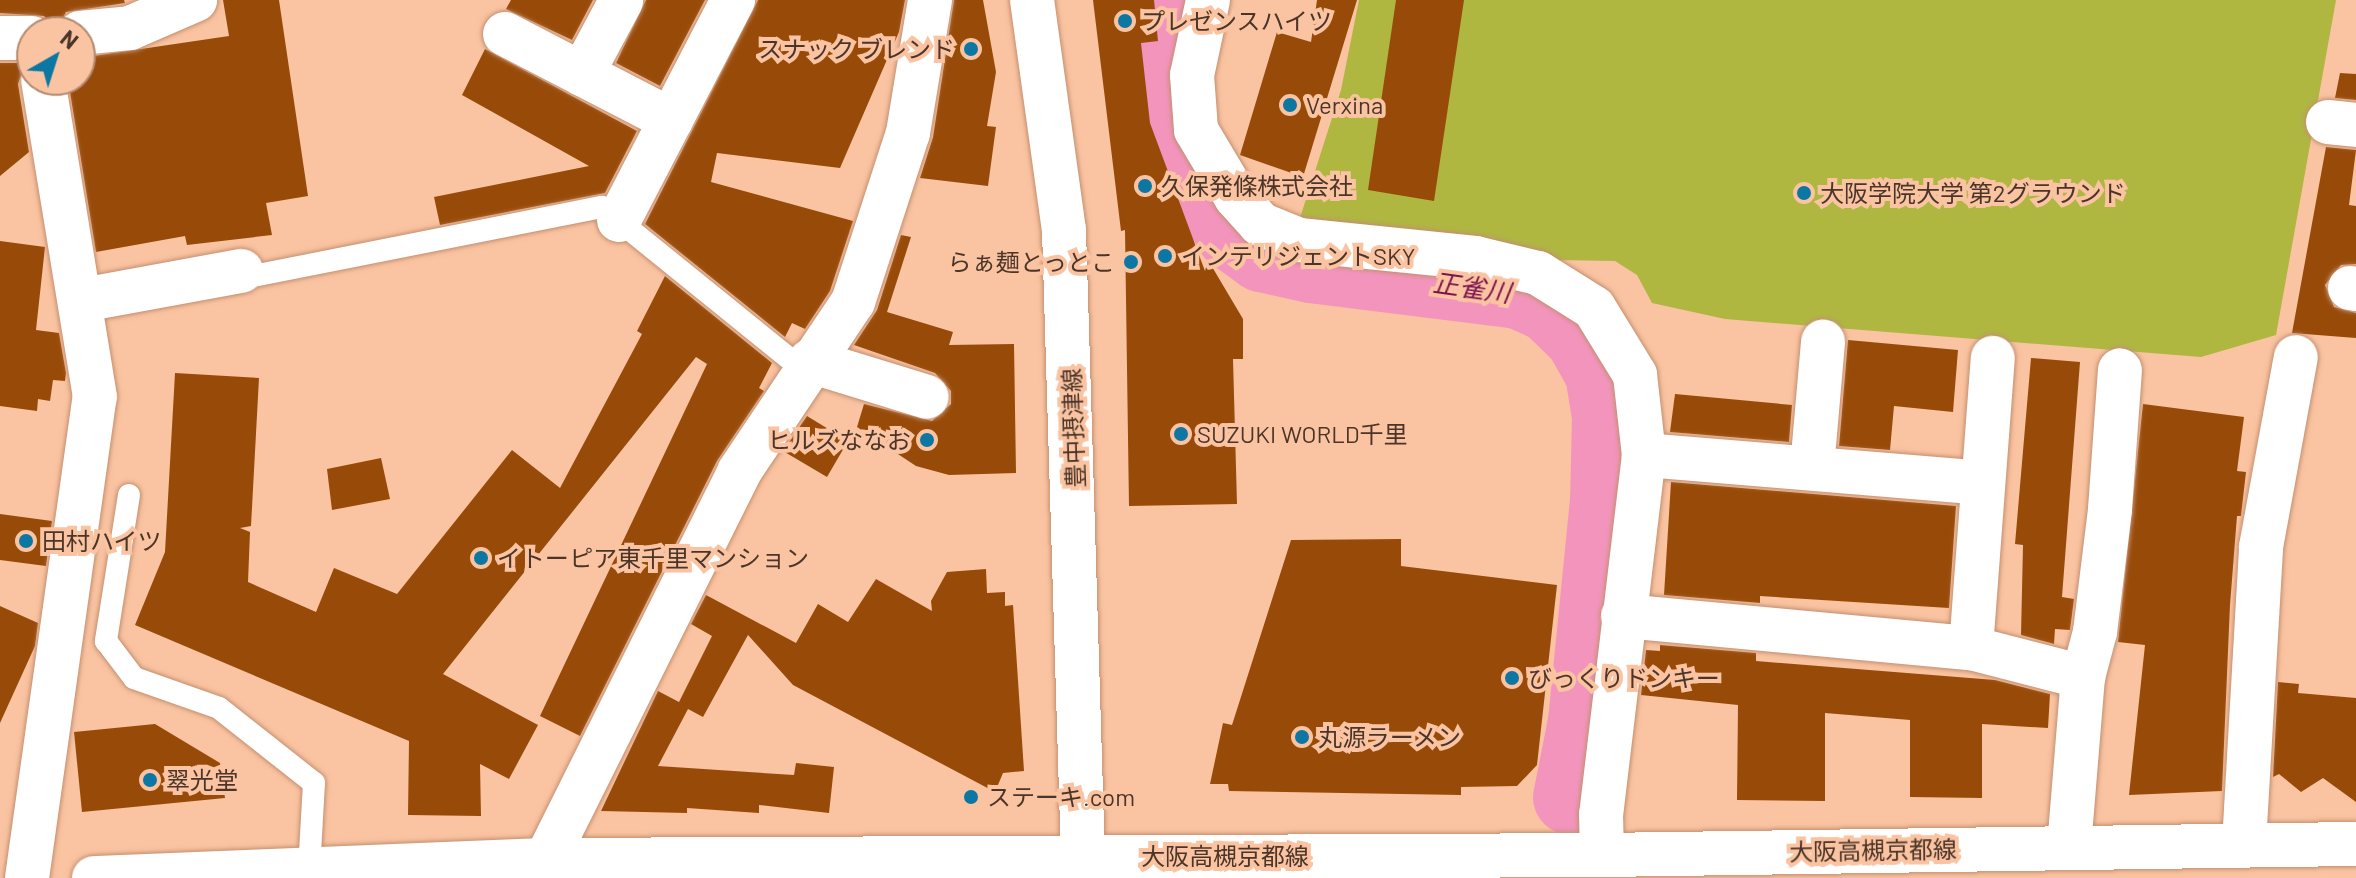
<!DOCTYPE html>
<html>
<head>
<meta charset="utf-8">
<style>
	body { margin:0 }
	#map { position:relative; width:2356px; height:878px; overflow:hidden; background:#fac3a1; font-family:Barlow,"Noto Sans JP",sans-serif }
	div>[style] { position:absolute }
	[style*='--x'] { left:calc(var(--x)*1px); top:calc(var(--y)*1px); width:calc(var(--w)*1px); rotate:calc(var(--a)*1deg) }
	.green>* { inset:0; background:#afb741 }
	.river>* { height:74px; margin:-37px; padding:0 37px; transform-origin:37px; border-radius:37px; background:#f394bd }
	.building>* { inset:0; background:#984b09 }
	.roads { filter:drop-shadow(0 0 2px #c49070) drop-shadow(0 0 2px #c49070) }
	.service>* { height:22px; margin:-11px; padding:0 11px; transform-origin:11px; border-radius:11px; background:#fff }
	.minor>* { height:44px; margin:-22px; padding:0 22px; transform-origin:22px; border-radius:22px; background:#fff }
	.secondary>* { height:44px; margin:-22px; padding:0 22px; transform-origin:22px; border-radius:22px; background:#fff }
	.primary>* { height:44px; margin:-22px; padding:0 22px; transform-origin:22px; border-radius:22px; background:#fff }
	.dots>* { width:22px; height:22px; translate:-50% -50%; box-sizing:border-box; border:4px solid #fac3a1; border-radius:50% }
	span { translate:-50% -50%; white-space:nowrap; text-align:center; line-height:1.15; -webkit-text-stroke:8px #fac3a1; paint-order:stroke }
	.poi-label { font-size:24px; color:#4b3528 }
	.left { translate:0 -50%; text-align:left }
	.right { translate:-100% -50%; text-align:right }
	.street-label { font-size:24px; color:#4b3528 }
	.water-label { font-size:26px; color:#7c134d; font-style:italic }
	.north { position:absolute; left:16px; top:16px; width:80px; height:80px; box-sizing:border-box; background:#fac3a1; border:2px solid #b48a71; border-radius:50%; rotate:39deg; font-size:22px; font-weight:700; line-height:32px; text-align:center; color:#4b3528 }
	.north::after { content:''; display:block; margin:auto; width:28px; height:36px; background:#0c77a2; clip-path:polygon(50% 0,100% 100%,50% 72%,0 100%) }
</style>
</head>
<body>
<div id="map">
	<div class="green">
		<div style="clip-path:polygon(1359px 0,2336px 0,2276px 335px,2201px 357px,1725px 319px,1652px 303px,1637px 275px,1615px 261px,1556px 260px,1299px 221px,1341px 90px)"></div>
	</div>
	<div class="river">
		<div style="--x:1178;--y:0;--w:33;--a:104"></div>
		<div style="--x:1170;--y:32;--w:72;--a:90.8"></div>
		<div style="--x:1169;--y:104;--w:57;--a:70.6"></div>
		<div style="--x:1188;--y:158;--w:88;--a:59.4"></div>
		<div style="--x:1233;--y:234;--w:36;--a:36"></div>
		<div style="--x:1262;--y:255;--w:50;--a:12.7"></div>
		<div style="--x:1311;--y:266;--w:210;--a:7.1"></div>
		<div style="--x:1519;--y:292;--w:34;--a:24"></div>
		<div style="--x:1550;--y:306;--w:43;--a:44.1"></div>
		<div style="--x:1581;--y:336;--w:43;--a:60.4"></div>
		<div style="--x:1602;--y:373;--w:44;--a:80.8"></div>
		<div style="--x:1609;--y:416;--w:85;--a:91.3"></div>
		<div style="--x:1607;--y:501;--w:222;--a:95.7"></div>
		<div style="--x:1585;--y:722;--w:77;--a:101.2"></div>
	</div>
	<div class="building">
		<div style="clip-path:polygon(0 0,124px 0,125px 3px,66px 12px,56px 32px,44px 16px,0 13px)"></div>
		<div style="clip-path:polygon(223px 0,279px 0,308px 196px,266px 203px,272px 235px,187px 245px,185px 236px,96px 252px,68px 80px,80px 80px,80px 58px,229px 36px)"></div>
		<div style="clip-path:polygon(511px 0,593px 0,572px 40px,506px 9px)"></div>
		<div style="clip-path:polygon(646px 0,705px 0,660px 86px,616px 63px)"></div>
		<div style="clip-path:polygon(758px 0,905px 0,899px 32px,840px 168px,717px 153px,711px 182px,853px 221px,830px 291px,805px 329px,792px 323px,785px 337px,645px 224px)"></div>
		<div style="clip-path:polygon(954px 0,983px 0,996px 72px,987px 126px,996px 127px,988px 186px,920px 178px,933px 137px)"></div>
		<div style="clip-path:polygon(1093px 0,1154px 0,1158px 41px,1141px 43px,1150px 123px,1205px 271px,1208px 260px,1243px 319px,1243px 359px,1233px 359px,1237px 504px,1129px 506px,1125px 230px,1121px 231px)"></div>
		<div style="clip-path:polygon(1317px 0,1357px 0,1303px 177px,1240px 155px,1277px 32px,1311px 42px)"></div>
		<div style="clip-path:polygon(1396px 0,1464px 0,1434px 201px,1368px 190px)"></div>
		<div style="clip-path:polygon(485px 49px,637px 131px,605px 193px,440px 225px,434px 197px,589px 166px,462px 95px)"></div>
		<div style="clip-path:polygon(0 63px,25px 63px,18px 84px,29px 152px,0 176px)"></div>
		<div style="clip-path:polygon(2340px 73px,2356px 74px,2356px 100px,2335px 98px)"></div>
		<div style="clip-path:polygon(2326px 147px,2356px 150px,2349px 205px,2356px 206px,2356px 264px,2341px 265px,2325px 285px,2334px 307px,2356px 313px,2356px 338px,2292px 333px)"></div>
		<div style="clip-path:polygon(901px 235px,911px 237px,887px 312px,953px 332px,949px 345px,1014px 344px,1016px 473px,949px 475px,916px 466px,857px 427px,864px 404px,932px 421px,951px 404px,951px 391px,935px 373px,854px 345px,877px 310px)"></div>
		<div style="clip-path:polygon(0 241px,45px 247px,36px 330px,59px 333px,66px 373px,65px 381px,53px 380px,50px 401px,38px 399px,37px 411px,0 406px)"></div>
		<div style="clip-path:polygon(665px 276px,772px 363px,759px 388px,764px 391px,717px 461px,580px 736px,540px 716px,707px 364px,696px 357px,443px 674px,538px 725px,509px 779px,480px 764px,481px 816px,408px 815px,409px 741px,135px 625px,165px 552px,175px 373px,259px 378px,251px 526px,240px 528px,250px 532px,248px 582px,316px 612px,334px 568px,397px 594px,512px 450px,560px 488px,642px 334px,637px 331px)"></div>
		<div style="clip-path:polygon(1848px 340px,1958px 350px,1953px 412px,1894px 406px,1890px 450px,1839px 446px)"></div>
		<div style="clip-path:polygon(2031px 358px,2080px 362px,2062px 597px,2074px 599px,2070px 630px,2055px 629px,2054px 644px,2021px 635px,2023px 545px,2015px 544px)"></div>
		<div style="clip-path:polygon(1675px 394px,1792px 405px,1789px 442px,1670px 432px)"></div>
		<div style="clip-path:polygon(2143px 404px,2244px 417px,2237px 471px,2246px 472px,2241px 516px,2237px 516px,2230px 605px,2222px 791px,2129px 795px,2145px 645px,2118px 642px)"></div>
		<div style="clip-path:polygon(807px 416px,848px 441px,827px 477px,783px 451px)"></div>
		<div style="clip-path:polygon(381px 458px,390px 499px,332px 510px,327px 469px)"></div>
		<div style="clip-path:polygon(1671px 482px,1956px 506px,1949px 608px,1760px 596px,1760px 603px,1664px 595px)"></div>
		<div style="clip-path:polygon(0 514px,52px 521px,46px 566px,0 560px)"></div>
		<div style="clip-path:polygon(1401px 539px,1401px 566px,1557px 585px,1537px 765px,1517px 786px,1461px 787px,1461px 795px,1229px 791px,1228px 784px,1210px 784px,1223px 723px,1232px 725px,1291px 540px)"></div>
		<div style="clip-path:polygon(986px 569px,987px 593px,1005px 592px,1005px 606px,1013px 605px,1024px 771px,1003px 773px,995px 792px,793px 685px,748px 635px,703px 717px,688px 709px,658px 766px,794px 775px,796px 763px,834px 767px,829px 813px,759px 805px,759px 813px,687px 808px,687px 813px,601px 811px,658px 691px,679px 702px,712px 636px,691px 624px,706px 595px,796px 643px,818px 604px,848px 622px,876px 579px,932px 611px,931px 601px,947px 572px)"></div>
		<div style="clip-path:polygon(0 606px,38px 623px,35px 646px,0 723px)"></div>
		<div style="clip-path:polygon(1660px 645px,1756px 653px,1756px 661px,1995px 680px,2050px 694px,2048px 728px,1982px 724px,1982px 798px,1910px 797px,1910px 720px,1825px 713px,1825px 801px,1737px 800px,1738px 705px,1641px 695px,1646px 650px,1660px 651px)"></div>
		<div style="clip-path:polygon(2278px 682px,2299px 684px,2298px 693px,2356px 698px,2356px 802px,2323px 778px,2301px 792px,2279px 774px,2273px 777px)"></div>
		<div style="clip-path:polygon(155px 724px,220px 763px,225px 798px,82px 812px,74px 732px)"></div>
	</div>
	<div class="roads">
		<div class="service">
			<div style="--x:241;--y:271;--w:7;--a:74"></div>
			<div style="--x:243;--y:278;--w:366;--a:-11.2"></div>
			<div style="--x:602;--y:207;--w:259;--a:39"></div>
			<div style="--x:129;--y:495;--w:148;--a:99"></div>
			<div style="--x:106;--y:641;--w:46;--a:52.9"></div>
			<div style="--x:134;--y:678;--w:90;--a:19.4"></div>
			<div style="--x:219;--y:708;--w:121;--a:38.3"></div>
			<div style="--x:314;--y:783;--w:86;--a:93.3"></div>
		</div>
		<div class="minor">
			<div style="--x:1208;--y:0;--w:77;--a:102"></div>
			<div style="--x:1192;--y:75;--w:55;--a:85.8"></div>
			<div style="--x:1196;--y:130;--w:78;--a:59.2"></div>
			<div style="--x:1236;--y:197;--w:36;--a:48"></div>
			<div style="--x:1260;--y:224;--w:42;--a:22.3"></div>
			<div style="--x:1299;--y:240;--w:177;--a:5.8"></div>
			<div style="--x:1475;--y:258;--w:65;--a:13.4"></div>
			<div style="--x:1538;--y:273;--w:66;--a:32"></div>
			<div style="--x:1594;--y:308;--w:79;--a:58.5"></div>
			<div style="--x:1635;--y:375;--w:81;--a:83.6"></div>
			<div style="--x:1644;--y:455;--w:362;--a:96.8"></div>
			<div style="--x:1601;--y:814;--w:41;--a:88.6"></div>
			<div style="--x:80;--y:33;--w:50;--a:-5.7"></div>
			<div style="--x:130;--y:28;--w:71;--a:-23.3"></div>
			<div style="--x:505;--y:34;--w:187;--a:27.4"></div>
			<div style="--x:0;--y:38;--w:32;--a:0"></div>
			<div style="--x:582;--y:74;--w:83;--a:-61.9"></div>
			<div style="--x:2328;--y:122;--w:28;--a:6"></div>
			<div style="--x:619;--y:220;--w:248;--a:-62.6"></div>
			<div style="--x:2350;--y:288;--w:6;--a:9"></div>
			<div style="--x:83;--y:300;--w:161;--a:-10.4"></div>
			<div style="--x:810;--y:361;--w:122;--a:17.1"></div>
			<div style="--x:1644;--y:455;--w:338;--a:4.7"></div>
			<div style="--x:1812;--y:468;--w:127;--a:-85"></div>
			<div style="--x:1623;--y:616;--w:349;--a:5.3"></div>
			<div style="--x:1971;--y:648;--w:116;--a:14.5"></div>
			<div style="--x:1971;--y:648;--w:291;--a:-85.7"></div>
			<div style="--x:2244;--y:844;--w:297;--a:-86.7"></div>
			<div style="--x:2261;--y:547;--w:193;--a:-79.6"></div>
			<div style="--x:2069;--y:847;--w:171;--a:-85.3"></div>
			<div style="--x:2083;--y:677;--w:47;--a:-75.1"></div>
			<div style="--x:2095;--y:632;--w:124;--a:-83"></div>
			<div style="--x:2110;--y:509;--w:139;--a:-85.9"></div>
			<div style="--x:27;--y:878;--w:486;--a:-82"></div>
			<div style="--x:95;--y:397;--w:321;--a:-99.3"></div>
			<div style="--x:537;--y:878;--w:453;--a:-63.5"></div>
			<div style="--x:739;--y:472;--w:205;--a:-56.2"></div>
			<div style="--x:853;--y:302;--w:178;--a:-72"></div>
			<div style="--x:908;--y:133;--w:135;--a:-80.6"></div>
		</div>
		<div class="secondary">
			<div style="--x:1032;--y:0;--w:232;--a:82.1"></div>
			<div style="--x:1064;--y:230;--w:628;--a:88.27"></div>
		</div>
		<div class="primary">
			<div style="--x:94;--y:878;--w:453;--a:-2.3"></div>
			<div style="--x:547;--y:860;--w:1055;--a:-0.27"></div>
			<div style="--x:1602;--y:855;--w:754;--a:-0.84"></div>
		</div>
	</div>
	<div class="dots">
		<div style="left:1125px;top:21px;background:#0c77a2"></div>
		<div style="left:971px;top:49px;background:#0c77a2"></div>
		<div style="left:1290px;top:105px;background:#0c77a2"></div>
		<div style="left:1145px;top:186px;background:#0c77a2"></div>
		<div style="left:1804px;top:193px;background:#0c77a2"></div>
		<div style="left:1165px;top:256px;background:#0c77a2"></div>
		<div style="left:1131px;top:262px;background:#0c77a2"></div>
		<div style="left:1181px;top:434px;background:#0c77a2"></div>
		<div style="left:927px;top:440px;background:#0c77a2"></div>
		<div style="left:26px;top:541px;background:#0c77a2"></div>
		<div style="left:481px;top:558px;background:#0c77a2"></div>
		<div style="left:1512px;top:678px;background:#0c77a2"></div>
		<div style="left:1302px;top:737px;background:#0c77a2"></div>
		<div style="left:150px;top:780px;background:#0c77a2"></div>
		<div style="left:971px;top:797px;background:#0c77a2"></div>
	</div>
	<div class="poi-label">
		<span class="left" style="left:1141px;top:21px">プレゼンスハイツ</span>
		<span class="right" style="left:955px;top:49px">スナック ブレンド</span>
		<span class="left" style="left:1306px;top:105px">Verxina</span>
		<span class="left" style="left:1161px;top:186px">久保発條株式会社</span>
		<span class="left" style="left:1820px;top:193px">大阪学院大学 第2グラウンド</span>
		<span class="left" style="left:1181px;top:256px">インテリジェントSKY</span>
		<span class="right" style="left:1115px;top:262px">らぁ麺とっとこ</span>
		<span class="left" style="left:1197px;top:434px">SUZUKI WORLD千里</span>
		<span class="right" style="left:911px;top:440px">ヒルズななお</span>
		<span class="left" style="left:42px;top:541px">田村ハイツ</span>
		<span class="left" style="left:497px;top:558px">イトーピア東千里マンション</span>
		<span class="left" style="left:1528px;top:678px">びっくりドンキー</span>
		<span class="left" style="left:1318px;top:737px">丸源ラーメン</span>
		<span class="left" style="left:166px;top:780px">翠光堂</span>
		<span class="left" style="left:987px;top:797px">ステーキ.com</span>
	</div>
	<div class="street-label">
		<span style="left:1073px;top:428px;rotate:-92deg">豊中摂津線</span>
		<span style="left:1873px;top:850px;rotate:-1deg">大阪高槻京都線</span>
		<span style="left:1225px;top:856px">大阪高槻京都線</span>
	</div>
	<div class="water-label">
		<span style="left:1472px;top:287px;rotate:8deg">正雀川</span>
	</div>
	<div class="north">N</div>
</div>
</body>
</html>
